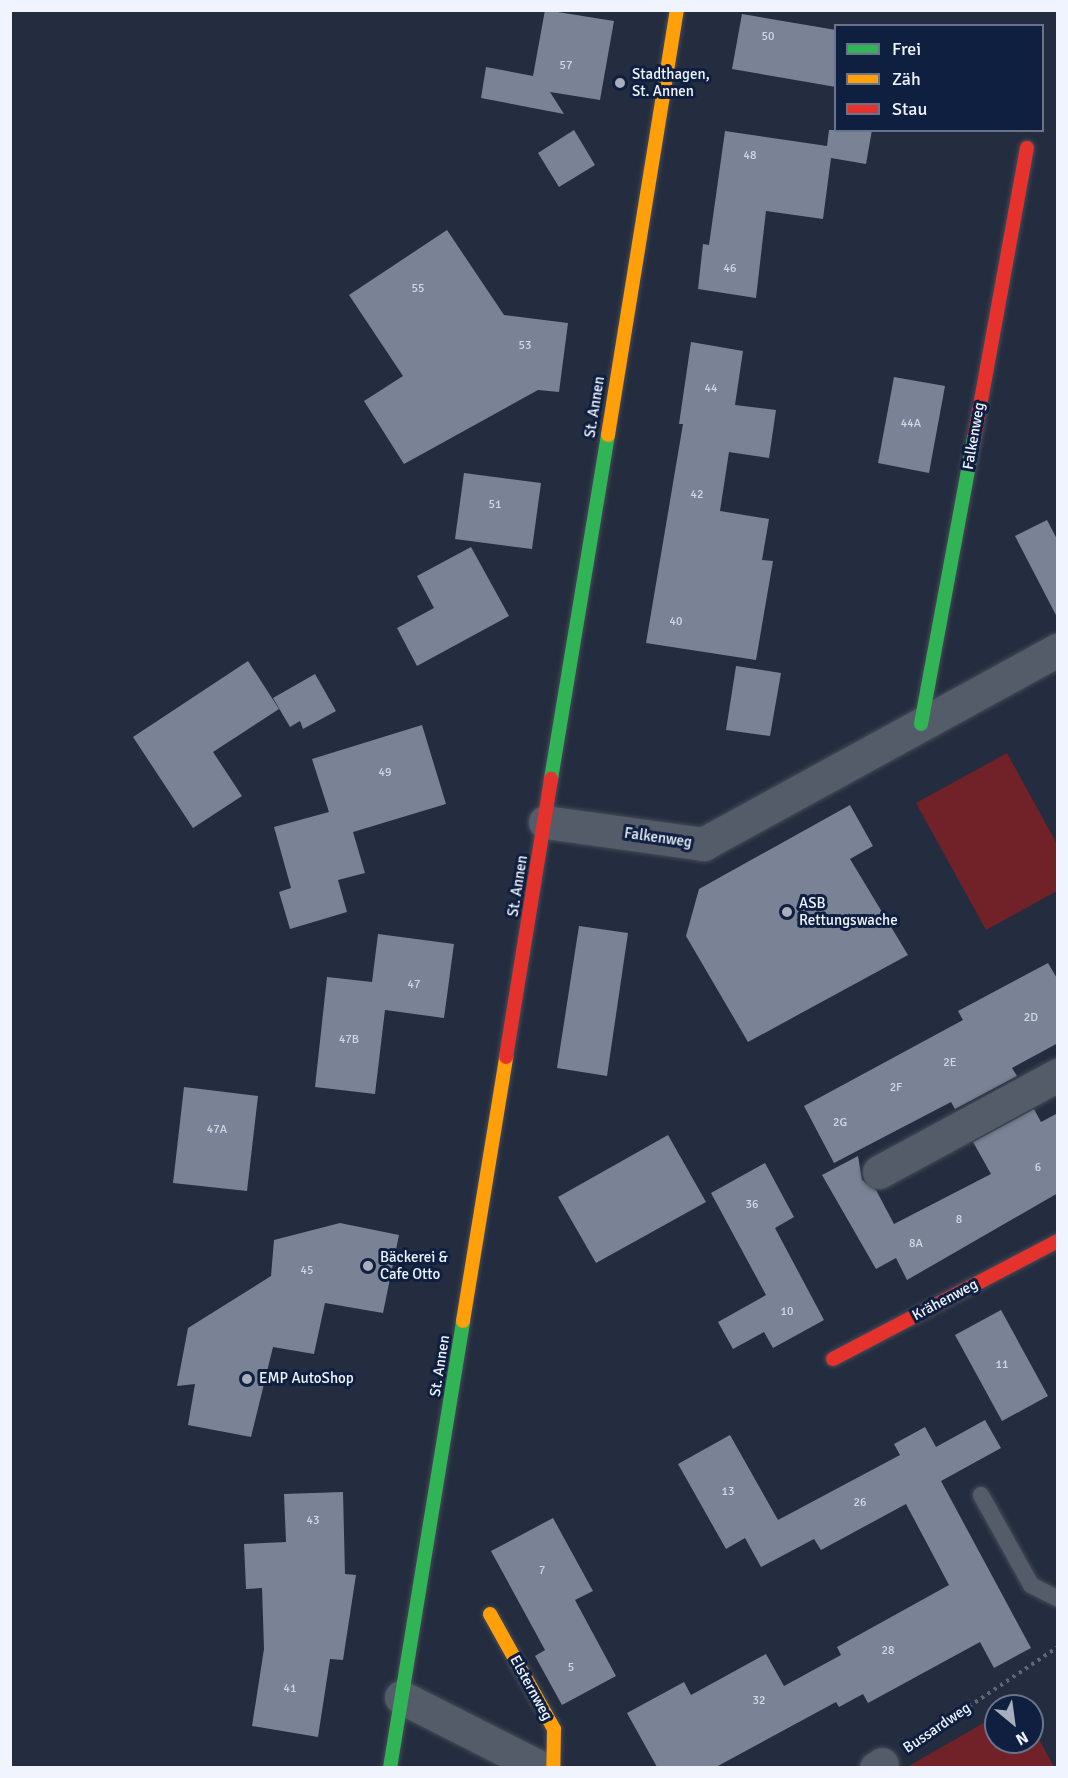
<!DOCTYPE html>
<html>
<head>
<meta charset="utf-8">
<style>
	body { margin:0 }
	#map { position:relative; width:1068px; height:1778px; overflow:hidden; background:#242d3f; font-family:Signika,sans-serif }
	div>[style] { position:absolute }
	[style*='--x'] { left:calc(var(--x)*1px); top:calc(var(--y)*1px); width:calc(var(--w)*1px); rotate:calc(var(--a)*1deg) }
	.green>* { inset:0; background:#712128 }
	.building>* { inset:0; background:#7a8396 }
	.path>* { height:4px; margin-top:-2px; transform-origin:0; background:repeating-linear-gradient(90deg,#616874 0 3px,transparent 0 7.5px) }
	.roads { filter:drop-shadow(0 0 2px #454a58) drop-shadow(0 0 2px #454a58) }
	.lane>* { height:16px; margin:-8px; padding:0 8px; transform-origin:8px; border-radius:8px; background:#545c6a }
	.street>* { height:33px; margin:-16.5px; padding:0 16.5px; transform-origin:16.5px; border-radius:16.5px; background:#545c6a }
	.fast>* { height:14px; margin:-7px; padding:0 7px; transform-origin:7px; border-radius:7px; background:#30b455 }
	.slow>* { height:14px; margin:-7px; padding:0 7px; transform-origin:7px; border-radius:7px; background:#ff9f0a }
	.jam>* { height:14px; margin:-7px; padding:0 7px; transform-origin:7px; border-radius:7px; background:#e5322d }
	.dots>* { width:16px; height:16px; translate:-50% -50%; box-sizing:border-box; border:3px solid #0f1f40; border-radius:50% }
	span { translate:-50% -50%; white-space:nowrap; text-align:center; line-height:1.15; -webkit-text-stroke:6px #0f1f40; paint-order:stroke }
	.number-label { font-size:12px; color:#d2d8e4 }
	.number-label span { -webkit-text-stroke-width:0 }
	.poi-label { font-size:15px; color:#eff4fe }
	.left { translate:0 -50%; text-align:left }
	.street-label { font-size:15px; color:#eff4fe }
	.frame { position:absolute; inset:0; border:12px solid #eff4fe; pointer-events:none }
	.legend { position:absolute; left:834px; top:24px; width:210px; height:108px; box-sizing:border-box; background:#0f1f40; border:2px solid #69748c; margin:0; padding:8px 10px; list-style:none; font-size:18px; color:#eff4fe }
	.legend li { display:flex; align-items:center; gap:12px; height:30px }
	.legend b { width:30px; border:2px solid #69748c }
	.north { position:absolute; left:984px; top:1694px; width:60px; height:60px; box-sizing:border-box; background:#0f1f40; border:2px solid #69748c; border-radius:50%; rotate:151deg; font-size:16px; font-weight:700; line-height:24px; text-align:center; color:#eff4fe }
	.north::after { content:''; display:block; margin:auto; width:21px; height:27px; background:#a8aebb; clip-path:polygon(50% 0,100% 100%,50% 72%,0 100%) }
</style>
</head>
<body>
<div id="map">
	<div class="green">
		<div style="clip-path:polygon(1007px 753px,1057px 844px,1057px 891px,986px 930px,916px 803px)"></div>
		<div style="clip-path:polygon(996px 1716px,996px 1742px,1032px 1742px,1032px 1726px,1054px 1767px,907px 1767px)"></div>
	</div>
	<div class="building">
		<div style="clip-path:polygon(545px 10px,614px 21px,600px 100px,550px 92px,564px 114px,481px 98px,486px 67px,533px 76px)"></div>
		<div style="clip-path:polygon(742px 14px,836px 30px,836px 87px,732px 69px)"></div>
		<div style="clip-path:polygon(574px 130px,595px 165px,559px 187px,538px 153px)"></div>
		<div style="clip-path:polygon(829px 130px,872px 130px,866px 164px,831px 158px,823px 219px,766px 211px,756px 298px,698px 289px,703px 244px,709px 245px,725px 131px,827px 146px)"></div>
		<div style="clip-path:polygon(447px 230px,504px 315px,568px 323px,559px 392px,538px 390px,404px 464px,364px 401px,403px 376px,349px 295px)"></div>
		<div style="clip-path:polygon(691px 342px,743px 351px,735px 405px,776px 410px,769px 458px,729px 452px,720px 511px,769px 519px,762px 560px,773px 561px,756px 660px,646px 643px,683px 424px,679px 424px)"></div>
		<div style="clip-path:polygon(894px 377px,945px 386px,929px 473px,878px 463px)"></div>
		<div style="clip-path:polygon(464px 473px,541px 483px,532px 549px,455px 539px)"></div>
		<div style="clip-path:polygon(1047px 520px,1058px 541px,1058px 619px,1015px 536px)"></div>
		<div style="clip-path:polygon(471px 547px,509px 616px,417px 666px,397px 628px,434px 608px,417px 576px)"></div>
		<div style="clip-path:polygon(248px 661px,279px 709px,213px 752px,242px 796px,193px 828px,133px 737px)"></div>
		<div style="clip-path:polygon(736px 666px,781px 673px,770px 736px,726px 730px)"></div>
		<div style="clip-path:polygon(315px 674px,336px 711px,303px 729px,300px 721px,290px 727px,273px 698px)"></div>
		<div style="clip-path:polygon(422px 725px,446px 804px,353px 832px,365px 873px,338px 880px,347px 912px,290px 929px,279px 892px,291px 888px,274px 827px,329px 812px,312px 759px)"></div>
		<div style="clip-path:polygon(850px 805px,873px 846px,850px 859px,908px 955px,748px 1042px,686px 936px,699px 889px)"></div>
		<div style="clip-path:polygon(579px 926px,628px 933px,607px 1076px,557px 1068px)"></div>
		<div style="clip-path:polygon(378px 934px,454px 944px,444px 1018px,385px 1010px,375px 1094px,315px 1087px,327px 977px,372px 982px)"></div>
		<div style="clip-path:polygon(1048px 963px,1058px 980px,1058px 1043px,1012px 1068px,1017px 1076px,955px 1109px,951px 1102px,834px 1163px,804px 1106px,963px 1020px,958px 1011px)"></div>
		<div style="clip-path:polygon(184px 1087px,258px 1096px,247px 1191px,173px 1183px)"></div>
		<div style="clip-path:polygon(1034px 1109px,1041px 1122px,1058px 1113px,1058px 1193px,907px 1280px,896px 1258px,876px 1269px,822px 1175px,858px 1156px,862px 1180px,876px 1190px,894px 1224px,991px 1174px,973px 1142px)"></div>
		<div style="clip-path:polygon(668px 1135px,706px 1202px,596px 1263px,558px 1197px)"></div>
		<div style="clip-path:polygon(765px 1163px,794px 1217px,775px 1228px,824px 1320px,773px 1348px,764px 1332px,733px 1349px,718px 1322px,766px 1295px,711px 1193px)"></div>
		<div style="clip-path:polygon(340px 1223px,399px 1235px,383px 1313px,325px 1303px,314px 1354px,273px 1347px,251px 1437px,188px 1425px,195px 1384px,177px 1386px,188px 1328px,271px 1276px,274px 1240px)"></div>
		<div style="clip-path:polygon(1001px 1310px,1048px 1396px,1002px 1421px,955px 1335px)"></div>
		<div style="clip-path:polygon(985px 1420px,1001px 1448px,941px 1481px,1031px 1648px,994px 1668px,980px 1642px,868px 1703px,863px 1694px,839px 1707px,836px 1702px,716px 1767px,657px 1767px,627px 1713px,684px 1682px,691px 1695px,766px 1654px,784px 1686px,841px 1655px,837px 1647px,949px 1585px,906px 1504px,821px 1550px,814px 1539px,761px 1567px,745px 1538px,726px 1549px,678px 1464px,730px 1435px,778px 1520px,900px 1455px,894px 1444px,925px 1427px,936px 1447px)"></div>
		<div style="clip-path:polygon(343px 1492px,345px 1574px,356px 1575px,343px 1660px,330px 1659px,318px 1737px,252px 1726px,264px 1649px,262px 1588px,246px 1589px,244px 1544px,286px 1542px,284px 1494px)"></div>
		<div style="clip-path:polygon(553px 1518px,593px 1591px,575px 1600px,616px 1676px,562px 1705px,535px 1656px,545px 1650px,491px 1551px)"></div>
	</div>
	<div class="path">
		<div style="--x:913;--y:1744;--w:174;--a:-33.8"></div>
	</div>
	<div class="roads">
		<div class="lane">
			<div style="--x:981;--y:1495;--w:103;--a:60.9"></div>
			<div style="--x:1031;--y:1585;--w:30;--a:27"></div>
		</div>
		<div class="street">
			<div style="--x:545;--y:822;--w:160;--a:7.9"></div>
			<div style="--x:703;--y:844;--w:405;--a:-28.7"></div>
			<div style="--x:879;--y:1172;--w:204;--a:-28.5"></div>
			<div style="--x:401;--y:1697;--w:157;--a:26.9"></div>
			<div style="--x:876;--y:1768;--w:7;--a:-34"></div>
		</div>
		<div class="fast">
			<div style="--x:921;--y:724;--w:290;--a:-79.5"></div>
			<div style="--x:551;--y:779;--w:349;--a:-80.6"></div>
			<div style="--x:390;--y:1768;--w:453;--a:-80.7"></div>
		</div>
		<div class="slow">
			<div style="--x:608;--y:435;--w:431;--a:-80.8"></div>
			<div style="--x:463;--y:1321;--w:267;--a:-80.7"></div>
			<div style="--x:490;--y:1614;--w:132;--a:60.9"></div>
			<div style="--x:554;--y:1729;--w:39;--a:91"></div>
		</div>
		<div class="jam">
			<div style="--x:974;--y:439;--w:296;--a:-79.7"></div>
			<div style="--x:506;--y:1057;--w:282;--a:-80.8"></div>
			<div style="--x:833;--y:1359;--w:254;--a:-27.7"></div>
		</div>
	</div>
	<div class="dots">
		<div style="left:620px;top:83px;background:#a8aebb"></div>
		<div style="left:787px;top:912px;background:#a8aebb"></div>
		<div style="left:368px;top:1266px;background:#a8aebb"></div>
		<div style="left:247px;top:1379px;background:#a8aebb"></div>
	</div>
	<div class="number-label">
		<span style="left:768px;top:37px">50</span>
		<span style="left:566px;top:66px">57</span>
		<span style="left:750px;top:156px">48</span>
		<span style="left:730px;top:269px">46</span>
		<span style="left:418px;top:289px">55</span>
		<span style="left:525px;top:346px">53</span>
		<span style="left:711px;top:389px">44</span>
		<span style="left:911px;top:424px">44A</span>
		<span style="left:697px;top:495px">42</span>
		<span style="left:495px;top:505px">51</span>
		<span style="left:676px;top:622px">40</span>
		<span style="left:385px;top:773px">49</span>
		<span style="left:414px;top:985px">47</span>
		<span style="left:1031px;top:1018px">2D</span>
		<span style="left:349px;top:1040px">47B</span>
		<span style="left:950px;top:1063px">2E</span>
		<span style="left:896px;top:1088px">2F</span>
		<span style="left:840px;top:1123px">2G</span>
		<span style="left:217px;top:1130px">47A</span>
		<span style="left:1038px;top:1168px">6</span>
		<span style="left:752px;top:1205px">36</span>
		<span style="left:959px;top:1220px">8</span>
		<span style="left:916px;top:1244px">8A</span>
		<span style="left:307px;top:1271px">45</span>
		<span style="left:787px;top:1312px">10</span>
		<span style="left:1002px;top:1365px">11</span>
		<span style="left:728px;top:1492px">13</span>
		<span style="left:860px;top:1503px">26</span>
		<span style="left:313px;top:1521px">43</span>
		<span style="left:542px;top:1571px">7</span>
		<span style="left:888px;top:1651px">28</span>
		<span style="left:571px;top:1668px">5</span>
		<span style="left:290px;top:1689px">41</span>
		<span style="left:759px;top:1701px">32</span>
	</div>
	<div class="poi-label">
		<span class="left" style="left:632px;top:83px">Stadthagen,<br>St. Annen</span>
		<span class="left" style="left:799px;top:912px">ASB<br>Rettungswache</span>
		<span class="left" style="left:380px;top:1266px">Bäckerei &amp;<br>Cafe Otto</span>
		<span class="left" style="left:259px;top:1379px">EMP AutoShop</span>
	</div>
	<div class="street-label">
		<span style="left:595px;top:407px;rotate:-81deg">St. Annen</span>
		<span style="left:974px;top:436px;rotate:-80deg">Falkenweg</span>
		<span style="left:658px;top:838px;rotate:8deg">Falkenweg</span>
		<span style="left:518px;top:886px;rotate:-81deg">St. Annen</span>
		<span style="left:945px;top:1300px;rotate:-28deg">Krähenweg</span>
		<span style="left:440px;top:1366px;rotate:-81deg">St. Annen</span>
		<span style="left:531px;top:1688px;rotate:61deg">Elsternweg</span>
		<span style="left:937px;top:1728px;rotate:-34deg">Bussardweg</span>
	</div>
	<div class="frame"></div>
	<ul class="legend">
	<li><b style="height:8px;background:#30b455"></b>Frei</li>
	<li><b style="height:8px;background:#ff9f0a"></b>Zäh</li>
	<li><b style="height:8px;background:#e5322d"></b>Stau</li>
	</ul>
	<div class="north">N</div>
</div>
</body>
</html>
